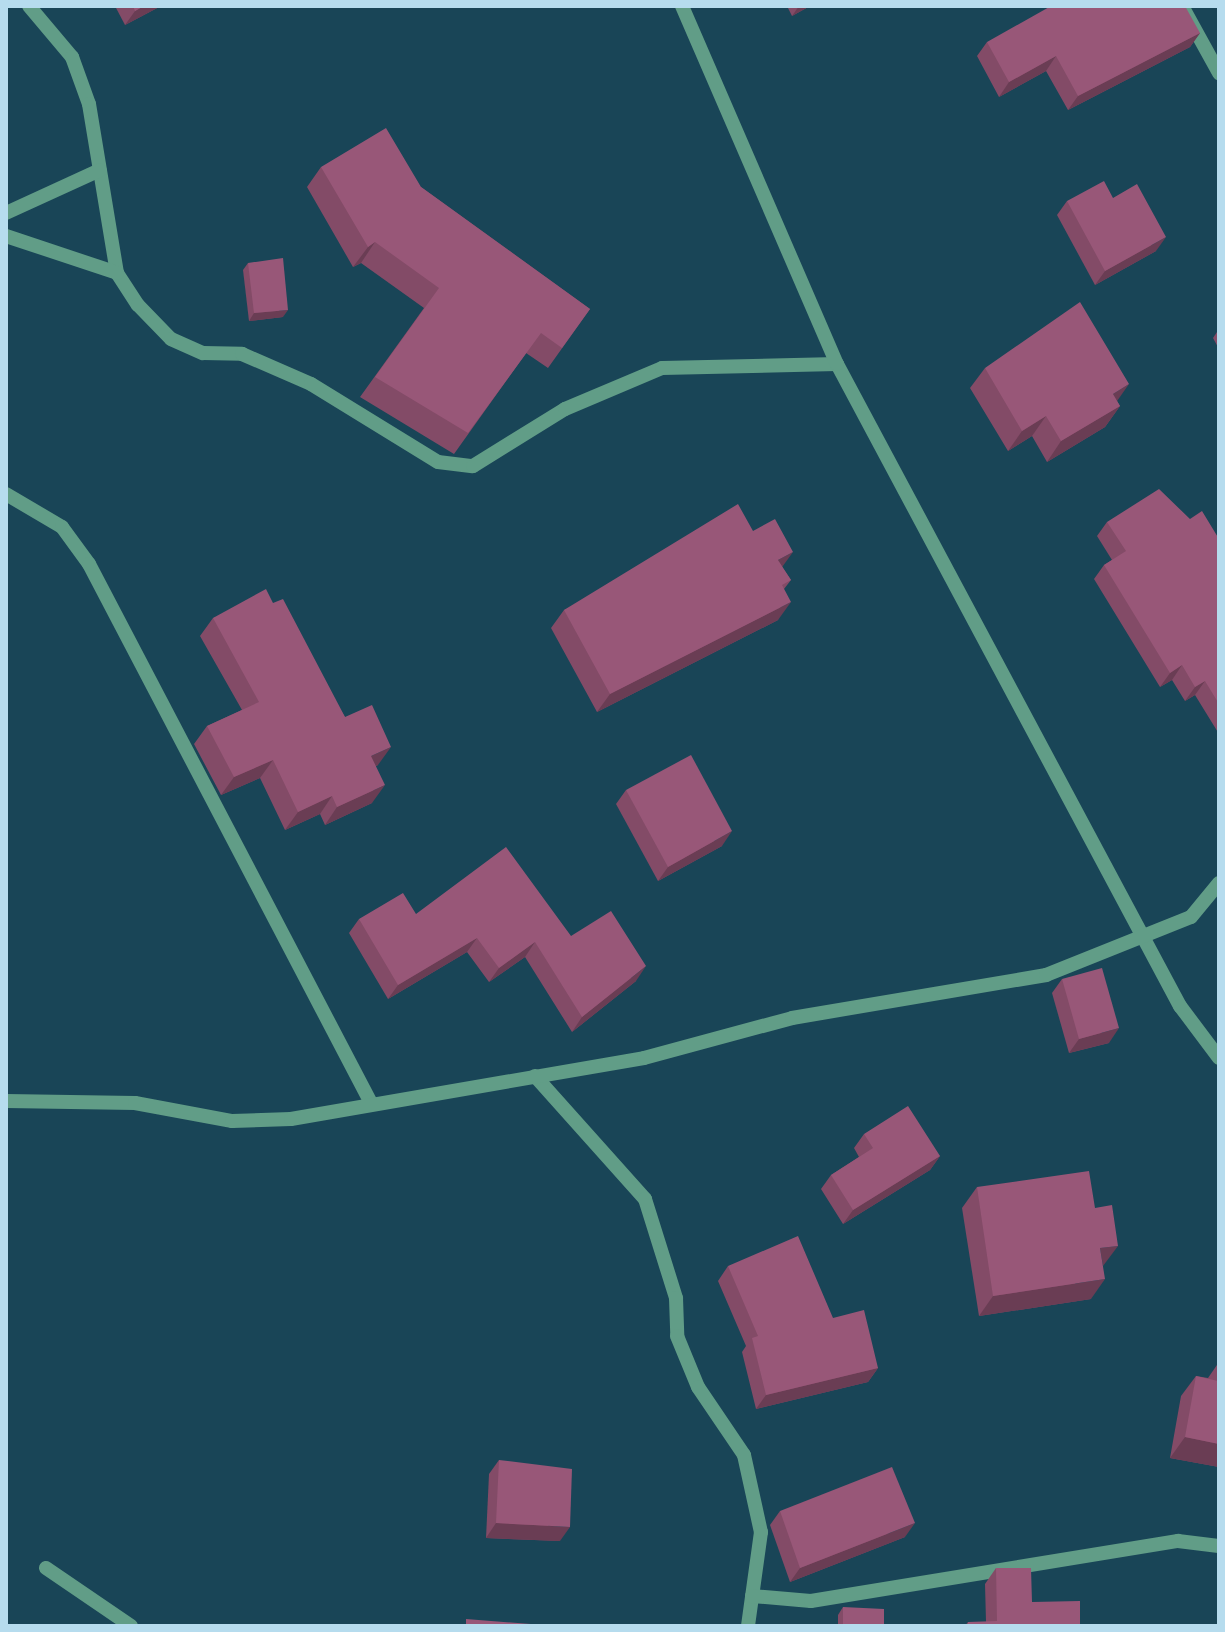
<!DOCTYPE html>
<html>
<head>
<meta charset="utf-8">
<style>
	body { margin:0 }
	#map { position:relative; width:1225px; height:1632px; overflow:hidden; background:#194557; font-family:"Playfair Display",serif }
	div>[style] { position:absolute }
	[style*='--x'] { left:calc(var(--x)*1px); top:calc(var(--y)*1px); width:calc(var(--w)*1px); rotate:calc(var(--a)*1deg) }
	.minor>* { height:14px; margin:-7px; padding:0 7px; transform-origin:7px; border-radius:7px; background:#619d87 }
	.wall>* { inset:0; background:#834b67 }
	.shaded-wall>* { inset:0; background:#6a3d54 }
	.building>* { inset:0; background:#985778 }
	span { translate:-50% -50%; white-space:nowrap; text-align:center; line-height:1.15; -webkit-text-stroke:6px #0d3a4c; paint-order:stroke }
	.frame { position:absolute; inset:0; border:8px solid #b6dcee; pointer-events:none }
</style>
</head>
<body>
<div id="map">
	<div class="minor">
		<div style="--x:29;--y:6;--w:67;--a:49.9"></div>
		<div style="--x:72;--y:57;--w:50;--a:70.1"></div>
		<div style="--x:89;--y:104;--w:171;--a:80.6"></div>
		<div style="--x:117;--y:273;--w:38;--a:57"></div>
		<div style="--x:138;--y:305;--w:47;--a:45.9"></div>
		<div style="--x:171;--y:339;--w:35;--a:24"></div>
		<div style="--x:203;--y:353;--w:39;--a:1"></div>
		<div style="--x:242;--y:354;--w:75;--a:23.5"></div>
		<div style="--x:311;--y:384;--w:149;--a:31.6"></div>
		<div style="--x:438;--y:462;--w:35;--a:7"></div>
		<div style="--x:473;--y:466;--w:108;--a:-31.8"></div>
		<div style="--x:565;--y:409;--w:105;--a:-22.9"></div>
		<div style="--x:662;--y:368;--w:175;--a:-1.3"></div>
		<div style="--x:837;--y:364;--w:728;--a:61.89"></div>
		<div style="--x:1180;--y:1006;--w:65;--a:53.1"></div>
		<div style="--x:682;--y:6;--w:390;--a:66.6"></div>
		<div style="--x:1182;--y:6;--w:77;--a:61.1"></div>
		<div style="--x:6;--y:213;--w:103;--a:-24.6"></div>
		<div style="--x:6;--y:236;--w:117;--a:18.4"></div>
		<div style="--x:6;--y:494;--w:65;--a:30.5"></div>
		<div style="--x:62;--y:527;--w:46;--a:53.9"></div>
		<div style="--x:89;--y:564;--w:608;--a:62.38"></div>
		<div style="--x:535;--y:1076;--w:165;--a:48.2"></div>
		<div style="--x:645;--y:1199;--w:104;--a:72.6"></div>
		<div style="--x:676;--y:1298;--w:38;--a:88"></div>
		<div style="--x:677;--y:1336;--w:55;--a:67.6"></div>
		<div style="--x:698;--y:1387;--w:82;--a:55.9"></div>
		<div style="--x:744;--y:1455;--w:79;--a:77.6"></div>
		<div style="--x:761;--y:1532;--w:95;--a:97.9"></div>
		<div style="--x:6;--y:1101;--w:129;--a:0.9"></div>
		<div style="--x:135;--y:1103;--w:99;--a:10.5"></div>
		<div style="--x:232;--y:1121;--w:59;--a:-1.9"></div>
		<div style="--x:291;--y:1119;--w:358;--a:-9.8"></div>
		<div style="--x:644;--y:1058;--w:153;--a:-15.1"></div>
		<div style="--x:792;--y:1018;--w:258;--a:-9.6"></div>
		<div style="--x:1046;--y:975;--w:156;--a:-21.8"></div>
		<div style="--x:1191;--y:917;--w:44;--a:-50.5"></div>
		<div style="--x:46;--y:1568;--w:103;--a:34.3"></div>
		<div style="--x:752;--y:1596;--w:59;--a:4.8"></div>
		<div style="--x:811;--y:1601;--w:372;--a:-9.3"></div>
		<div style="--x:1178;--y:1541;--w:41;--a:7"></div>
	</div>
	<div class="wall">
		<div style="clip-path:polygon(115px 6px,161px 6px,125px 25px)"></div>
		<div style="clip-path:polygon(787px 6px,810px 6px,792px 16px)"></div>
		<div style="clip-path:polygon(1200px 33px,1190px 47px,1068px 110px,1046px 71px,999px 97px,977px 56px,987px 42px)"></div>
		<div style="clip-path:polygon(321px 167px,421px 187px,590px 309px,548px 368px,526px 353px,454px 454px,360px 397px,424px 308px,361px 263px,353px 267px,307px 187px)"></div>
		<div style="clip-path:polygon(1113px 198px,1156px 251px,1095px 285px,1057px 215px,1067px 201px)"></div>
		<div style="clip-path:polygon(248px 263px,283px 317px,249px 321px,243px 270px)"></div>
		<div style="clip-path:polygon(1219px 329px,1219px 349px,1213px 338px)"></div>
		<div style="clip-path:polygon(985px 368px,1117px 401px,1120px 406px,1105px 427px,1047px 462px,1032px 436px,1008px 451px,970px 388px)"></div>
		<div style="clip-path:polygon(1190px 519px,1219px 539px,1219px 734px,1195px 695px,1185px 701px,1172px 680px,1160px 687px,1094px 579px,1104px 565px,1112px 560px,1097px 536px,1107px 522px)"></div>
		<div style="clip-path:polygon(753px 531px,782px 567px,791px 580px,784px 589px,778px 620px,597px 712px,551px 628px,564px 610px)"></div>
		<div style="clip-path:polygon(273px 603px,345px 717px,378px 765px,376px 766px,372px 803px,325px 825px,320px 814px,285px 830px,260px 778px,221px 795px,194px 744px,207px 726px,242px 710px,200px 636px,213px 618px)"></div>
		<div style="clip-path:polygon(626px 790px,722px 846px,658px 881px,616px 804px)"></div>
		<div style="clip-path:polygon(416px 914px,571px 936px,636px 981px,572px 1032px,525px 957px,489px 982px,467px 952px,388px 999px,349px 933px,359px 919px)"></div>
		<div style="clip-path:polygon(1062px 979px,1109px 1043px,1069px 1053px,1052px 993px)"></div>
		<div style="clip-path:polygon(864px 1134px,940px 1156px,930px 1170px,843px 1224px,821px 1189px,831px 1175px,859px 1157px,854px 1148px)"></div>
		<div style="clip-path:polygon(977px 1187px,1091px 1299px,979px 1316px,962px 1208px)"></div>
		<div style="clip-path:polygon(728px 1266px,833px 1318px,878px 1368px,868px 1382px,756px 1409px,742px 1352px,746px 1346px,718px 1281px)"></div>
		<div style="clip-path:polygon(1219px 1362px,1219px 1467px,1170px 1458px,1181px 1396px,1196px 1376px,1208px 1378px)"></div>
		<div style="clip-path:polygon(499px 1460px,560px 1541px,486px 1538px,489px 1474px)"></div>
		<div style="clip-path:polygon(780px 1511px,905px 1537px,790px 1582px,770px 1525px)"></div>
		<div style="clip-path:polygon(996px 1568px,1032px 1602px,1080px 1626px,965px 1626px,968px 1622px,986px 1622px,985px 1584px)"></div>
		<div style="clip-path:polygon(843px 1607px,884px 1626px,838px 1626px,838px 1615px)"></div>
	</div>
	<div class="shaded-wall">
		<div style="clip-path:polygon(144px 6px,161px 6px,125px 25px,135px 11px)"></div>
		<div style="clip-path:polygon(799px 6px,810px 6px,792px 16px)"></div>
		<div style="clip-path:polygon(1200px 33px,1190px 47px,1068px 110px,1078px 96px)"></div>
		<div style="clip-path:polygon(1056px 56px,1046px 71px,999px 97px,1009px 82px)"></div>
		<div style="clip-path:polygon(1166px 237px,1156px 251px,1095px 285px,1105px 271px)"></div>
		<div style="clip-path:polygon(375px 242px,361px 263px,353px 267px,368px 247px)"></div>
		<div style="clip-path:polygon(288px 310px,283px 317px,249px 321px,254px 313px)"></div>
		<div style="clip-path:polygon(1129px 384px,1115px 404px,1113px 394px)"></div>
		<div style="clip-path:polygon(1120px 406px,1105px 427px,1047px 462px,1061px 441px)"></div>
		<div style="clip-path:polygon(1046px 416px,1032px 436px,1008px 451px,1022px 431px)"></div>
		<div style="clip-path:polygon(793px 552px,780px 570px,778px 560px)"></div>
		<div style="clip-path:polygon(791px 602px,778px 620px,597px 712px,610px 694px)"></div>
		<div style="clip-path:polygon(1182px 665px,1172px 680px,1160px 687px,1170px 673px)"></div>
		<div style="clip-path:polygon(1205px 681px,1195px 695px,1185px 701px,1195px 687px)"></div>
		<div style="clip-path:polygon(391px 747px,378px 765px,359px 774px,371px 756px)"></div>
		<div style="clip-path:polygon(273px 760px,260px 778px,221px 795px,234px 777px)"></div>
		<div style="clip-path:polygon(385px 785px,372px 803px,325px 825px,337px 807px)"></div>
		<div style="clip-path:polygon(332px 796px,320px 814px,285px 830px,298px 812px)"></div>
		<div style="clip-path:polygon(732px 831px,722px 846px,658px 881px,668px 867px)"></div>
		<div style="clip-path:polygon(477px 938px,467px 952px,388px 999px,398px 985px)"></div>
		<div style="clip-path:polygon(535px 942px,525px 957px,489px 982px,499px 968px)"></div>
		<div style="clip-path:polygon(646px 966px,636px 981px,572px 1032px,582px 1017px)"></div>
		<div style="clip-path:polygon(1119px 1028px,1109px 1043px,1069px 1053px,1079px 1039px)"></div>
		<div style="clip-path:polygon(940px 1156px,930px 1170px,843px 1224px,853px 1210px)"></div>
		<div style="clip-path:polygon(1118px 1246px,1103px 1266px,1100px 1248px)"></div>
		<div style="clip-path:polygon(1105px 1279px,1091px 1299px,979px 1316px,993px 1296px)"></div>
		<div style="clip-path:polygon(878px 1368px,868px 1382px,756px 1409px,766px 1395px)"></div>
		<div style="clip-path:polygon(1185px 1437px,1219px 1444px,1219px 1467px,1170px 1458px)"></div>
		<div style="clip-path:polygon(496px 1523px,570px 1527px,560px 1541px,486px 1538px)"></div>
		<div style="clip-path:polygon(915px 1523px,905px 1537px,790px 1582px,800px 1568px)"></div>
	</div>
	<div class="building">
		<div style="clip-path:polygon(133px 6px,144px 6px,135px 11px)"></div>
		<div style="clip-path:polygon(1051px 6px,1185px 6px,1200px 33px,1078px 96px,1056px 56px,1009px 82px,987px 42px)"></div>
		<div style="clip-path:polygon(386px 128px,421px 187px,590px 309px,562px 348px,541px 333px,468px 433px,375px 377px,439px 288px,375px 242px,368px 247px,321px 167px)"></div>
		<div style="clip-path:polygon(1104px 181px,1113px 198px,1137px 184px,1166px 237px,1105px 271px,1067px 201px)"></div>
		<div style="clip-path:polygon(283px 258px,288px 310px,254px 313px,248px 263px)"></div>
		<div style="clip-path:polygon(1080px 302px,1129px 384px,1113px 394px,1120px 406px,1061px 441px,1046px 416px,1022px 431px,985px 368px)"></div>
		<div style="clip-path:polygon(1159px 489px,1190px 519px,1202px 511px,1219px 539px,1219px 704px,1205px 681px,1195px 687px,1182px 665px,1170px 673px,1104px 565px,1126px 551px,1107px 522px)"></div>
		<div style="clip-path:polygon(738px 504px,753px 531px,775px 519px,793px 552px,778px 560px,791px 580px,782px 585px,791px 602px,610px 694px,564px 610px)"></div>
		<div style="clip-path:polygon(266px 589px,273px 603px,283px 599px,345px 717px,372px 705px,391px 747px,371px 756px,385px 785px,337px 807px,332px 796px,298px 812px,273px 760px,234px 777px,207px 726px,259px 702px,213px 618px)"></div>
		<div style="clip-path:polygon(691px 755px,732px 831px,668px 867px,626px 790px)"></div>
		<div style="clip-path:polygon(506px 847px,571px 936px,611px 911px,646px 966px,582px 1017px,535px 942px,499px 968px,477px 938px,398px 985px,359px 919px,403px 893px,416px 914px)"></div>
		<div style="clip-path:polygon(1102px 968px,1119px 1028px,1079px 1039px,1062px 979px)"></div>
		<div style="clip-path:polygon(908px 1106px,940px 1156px,853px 1210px,831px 1175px,873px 1148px,864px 1134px)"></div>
		<div style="clip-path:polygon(1089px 1171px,1095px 1208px,1112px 1205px,1118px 1246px,1100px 1248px,1105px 1279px,993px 1296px,977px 1187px)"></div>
		<div style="clip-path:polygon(798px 1236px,833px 1318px,864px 1310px,878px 1368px,766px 1395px,752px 1338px,758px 1336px,728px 1266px)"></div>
		<div style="clip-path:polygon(1196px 1376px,1218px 1381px,1219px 1376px,1219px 1444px,1185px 1437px)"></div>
		<div style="clip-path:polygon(499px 1460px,572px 1469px,570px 1527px,496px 1523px)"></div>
		<div style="clip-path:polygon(892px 1467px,915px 1523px,800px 1568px,780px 1511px)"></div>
		<div style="clip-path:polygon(996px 1568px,1031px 1568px,1032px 1602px,1080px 1601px,1080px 1626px,968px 1626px,968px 1622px,997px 1621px)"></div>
		<div style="clip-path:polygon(843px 1607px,884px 1609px,884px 1626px,843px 1626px)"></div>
		<div style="clip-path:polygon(466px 1619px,557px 1626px,466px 1626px)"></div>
	</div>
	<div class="frame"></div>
</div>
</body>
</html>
